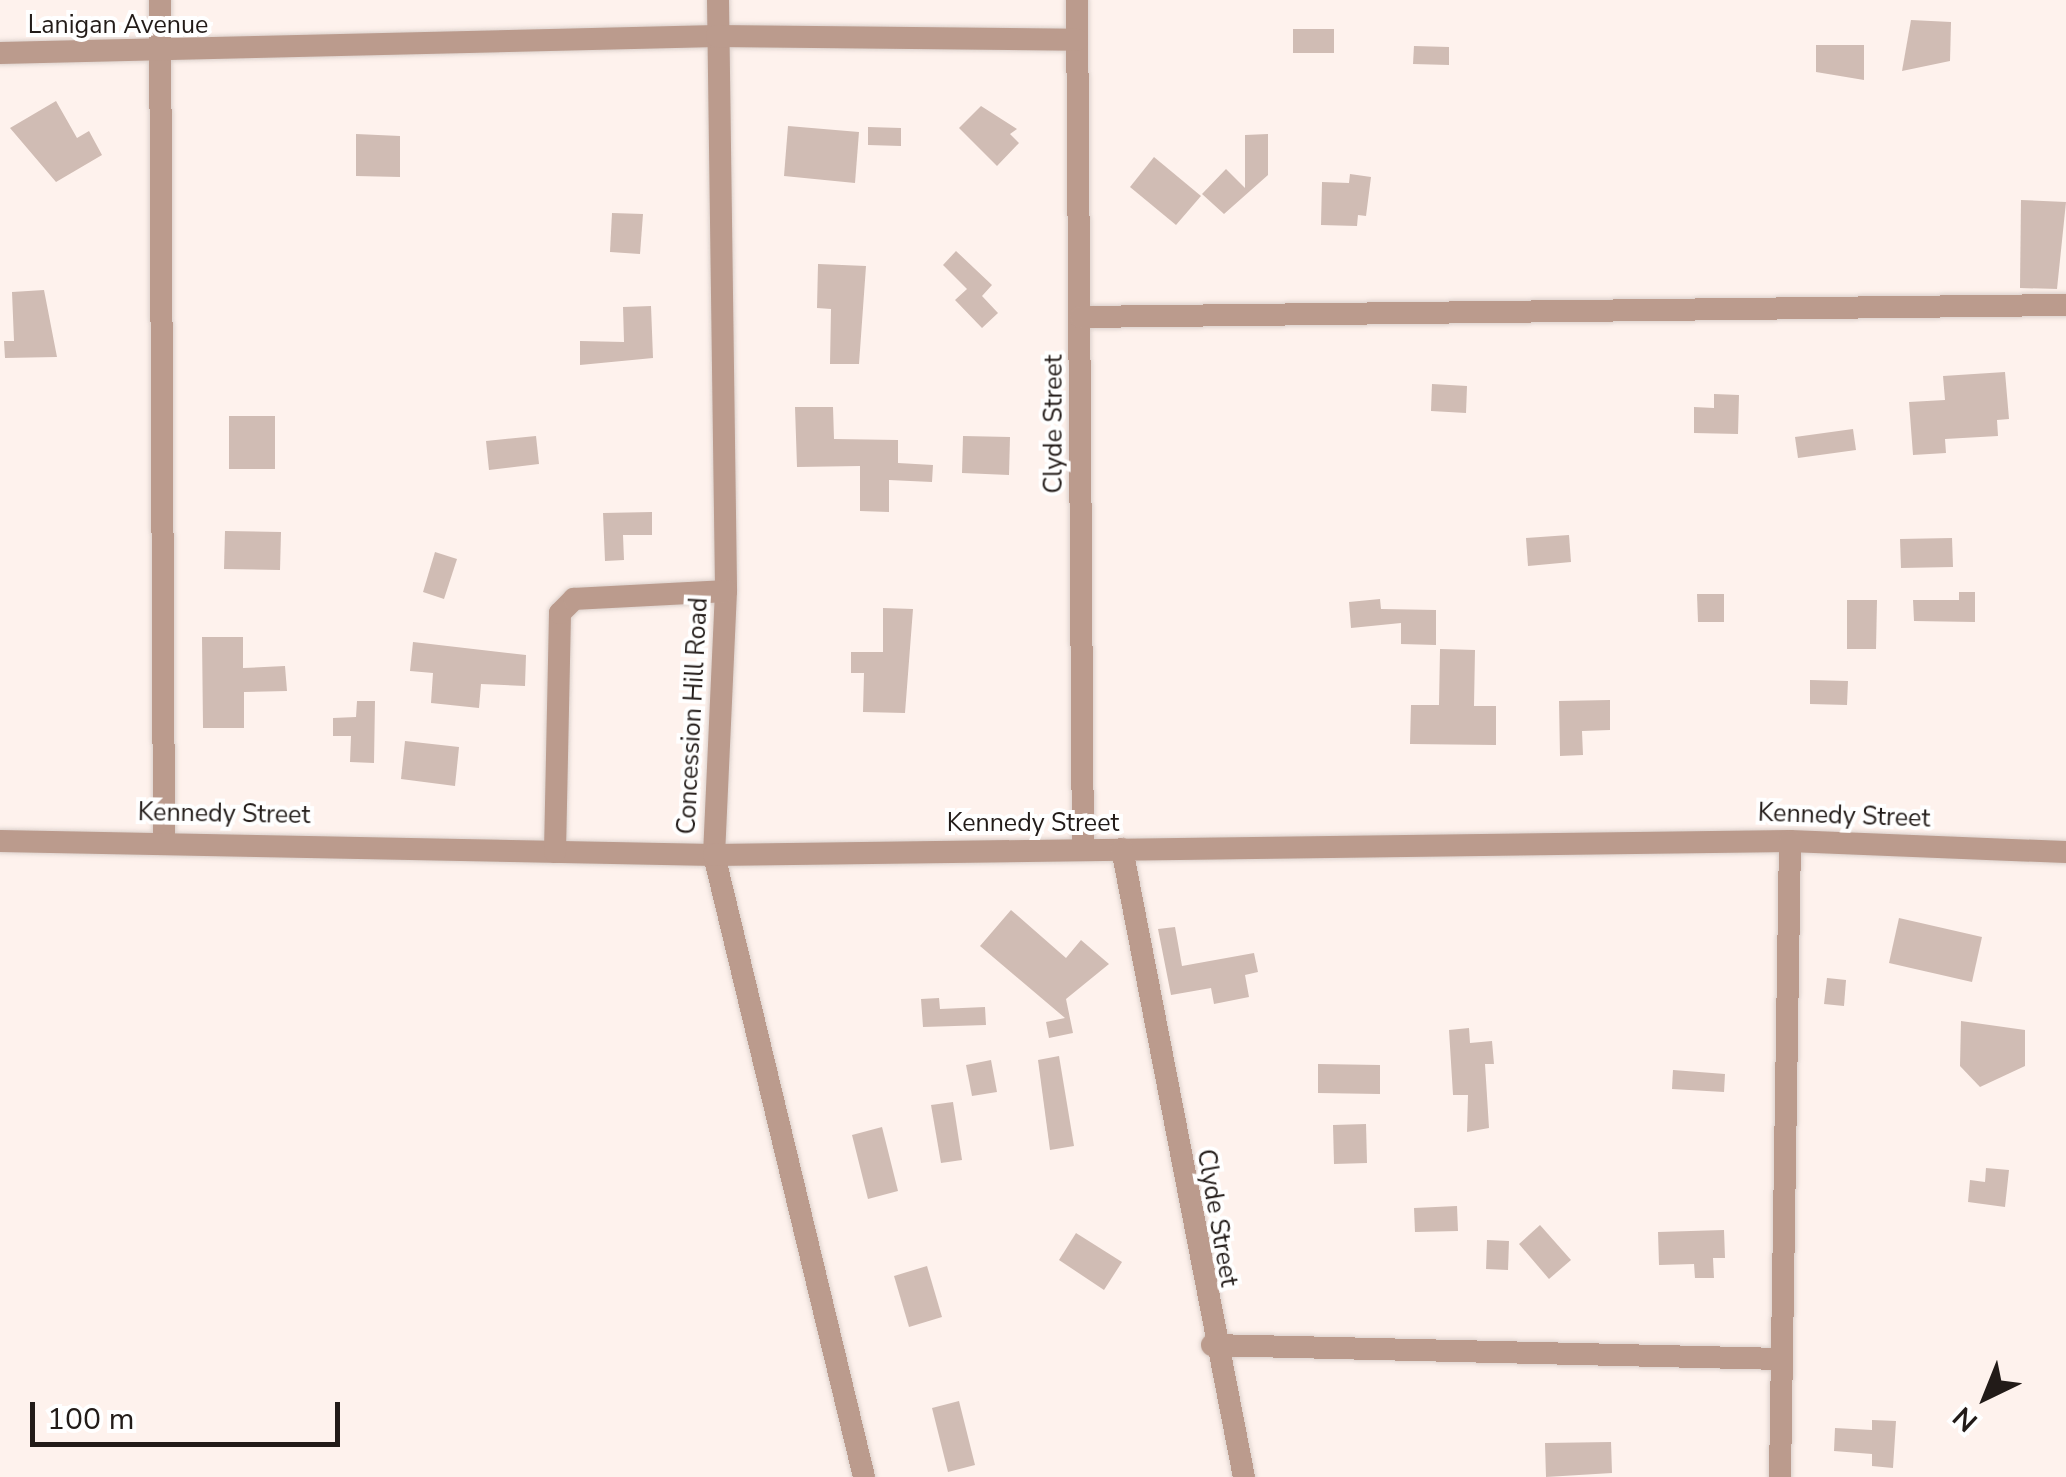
<!DOCTYPE html>
<html>
<head>
<meta charset="utf-8">
<style>
	body { margin:0 }
	#map { position:relative; width:2066px; height:1477px; overflow:hidden; background:#fef2ed; font-family:"Nunito Sans",sans-serif }
	div>[style] { position:absolute }
	[style*='--x'] { left:calc(var(--x)*1px); top:calc(var(--y)*1px); width:calc(var(--w)*1px); rotate:calc(var(--a)*1deg) }
	.building>* { inset:0; background:#d0bcb4 }
	.roads { filter:drop-shadow(0 0 2px #dbd0cb) drop-shadow(0 0 2px #dbd0cb) }
	.minor>* { height:22px; margin:-11px; padding:0 11px; transform-origin:11px; border-radius:11px; background:#bb9b8d }
	span { translate:-50% -50%; white-space:nowrap; text-align:center; line-height:1.15; -webkit-text-stroke:8px #fff; paint-order:stroke }
	.street-label { font-size:25px; color:#221b18 }
	.north { position:absolute; left:1936px; top:1347px; width:100px; height:100px; -webkit-text-stroke:8px #fff; paint-order:stroke; rotate:223deg; font-size:28px; font-weight:700; line-height:40px; text-align:center; color:#221b18 }
	.north::after { content:''; display:block; margin:auto; width:35px; height:45px; background:#221b18; clip-path:polygon(50% 0,100% 100%,50% 72%,0 100%) }
	.scale { position:absolute; left:30px; top:1402px; width:310px; height:45px; box-sizing:border-box; border:5px solid #221b18; border-top:0; padding-left:12px; font-size:30px; line-height:35px; white-space:nowrap; color:#221b18; -webkit-text-stroke:8px #fff; paint-order:stroke }
</style>
</head>
<body>
<div id="map">
	<div class="building">
		<div style="clip-path:polygon(1911px 20px,1951px 22px,1950px 61px,1902px 71px)"></div>
		<div style="clip-path:polygon(1293px 29px,1334px 29px,1334px 53px,1293px 53px)"></div>
		<div style="clip-path:polygon(1816px 45px,1864px 45px,1864px 80px,1816px 72px)"></div>
		<div style="clip-path:polygon(1414px 46px,1449px 47px,1449px 65px,1413px 64px)"></div>
		<div style="clip-path:polygon(56px 101px,77px 138px,89px 131px,102px 155px,56px 182px,10px 128px)"></div>
		<div style="clip-path:polygon(981px 106px,1017px 129px,1010px 134px,1019px 143px,997px 166px,959px 128px)"></div>
		<div style="clip-path:polygon(788px 126px,859px 132px,855px 183px,784px 176px)"></div>
		<div style="clip-path:polygon(868px 127px,901px 128px,901px 146px,868px 145px)"></div>
		<div style="clip-path:polygon(356px 134px,400px 136px,400px 177px,356px 176px)"></div>
		<div style="clip-path:polygon(1268px 134px,1268px 175px,1224px 214px,1202px 194px,1226px 169px,1245px 188px,1245px 135px)"></div>
		<div style="clip-path:polygon(1154px 157px,1201px 196px,1176px 225px,1130px 187px)"></div>
		<div style="clip-path:polygon(1350px 174px,1371px 177px,1366px 216px,1358px 215px,1357px 226px,1321px 225px,1322px 182px,1349px 183px)"></div>
		<div style="clip-path:polygon(2021px 200px,2066px 202px,2057px 289px,2020px 288px)"></div>
		<div style="clip-path:polygon(612px 213px,643px 214px,640px 254px,610px 252px)"></div>
		<div style="clip-path:polygon(956px 251px,992px 285px,982px 296px,998px 313px,982px 328px,955px 300px,967px 289px,943px 265px)"></div>
		<div style="clip-path:polygon(818px 264px,866px 266px,859px 364px,830px 364px,831px 309px,817px 308px)"></div>
		<div style="clip-path:polygon(44px 290px,57px 357px,5px 358px,4px 341px,14px 341px,12px 292px)"></div>
		<div style="clip-path:polygon(651px 306px,653px 358px,580px 365px,580px 341px,624px 342px,623px 307px)"></div>
		<div style="clip-path:polygon(2005px 372px,2009px 419px,1997px 420px,1998px 436px,1945px 439px,1946px 453px,1913px 455px,1909px 402px,1945px 400px,1943px 376px)"></div>
		<div style="clip-path:polygon(1432px 384px,1467px 386px,1466px 413px,1431px 411px)"></div>
		<div style="clip-path:polygon(1714px 394px,1739px 395px,1738px 434px,1694px 433px,1694px 407px,1714px 408px)"></div>
		<div style="clip-path:polygon(795px 407px,833px 407px,834px 439px,898px 440px,898px 463px,933px 465px,932px 482px,889px 480px,889px 512px,860px 511px,860px 466px,797px 467px)"></div>
		<div style="clip-path:polygon(229px 416px,275px 416px,275px 469px,229px 469px)"></div>
		<div style="clip-path:polygon(1853px 429px,1856px 450px,1798px 458px,1795px 437px)"></div>
		<div style="clip-path:polygon(536px 436px,539px 464px,489px 470px,486px 441px)"></div>
		<div style="clip-path:polygon(963px 436px,1010px 437px,1009px 475px,962px 473px)"></div>
		<div style="clip-path:polygon(652px 512px,652px 535px,623px 535px,624px 560px,605px 561px,603px 513px)"></div>
		<div style="clip-path:polygon(225px 531px,281px 532px,280px 570px,224px 569px)"></div>
		<div style="clip-path:polygon(1569px 535px,1571px 562px,1528px 566px,1526px 538px)"></div>
		<div style="clip-path:polygon(1952px 538px,1953px 567px,1901px 568px,1900px 539px)"></div>
		<div style="clip-path:polygon(435px 552px,457px 559px,444px 599px,423px 592px)"></div>
		<div style="clip-path:polygon(1959px 592px,1975px 592px,1975px 622px,1914px 621px,1913px 600px,1959px 600px)"></div>
		<div style="clip-path:polygon(1697px 594px,1724px 594px,1724px 622px,1698px 622px)"></div>
		<div style="clip-path:polygon(1380px 599px,1381px 609px,1436px 610px,1436px 645px,1401px 644px,1401px 623px,1351px 628px,1349px 602px)"></div>
		<div style="clip-path:polygon(1847px 600px,1877px 600px,1876px 649px,1847px 649px)"></div>
		<div style="clip-path:polygon(883px 608px,913px 609px,905px 713px,863px 712px,864px 673px,851px 673px,851px 652px,883px 652px)"></div>
		<div style="clip-path:polygon(202px 637px,243px 637px,243px 668px,285px 666px,287px 691px,244px 692px,244px 728px,203px 728px)"></div>
		<div style="clip-path:polygon(413px 642px,526px 655px,525px 686px,481px 684px,479px 708px,431px 703px,433px 673px,410px 671px)"></div>
		<div style="clip-path:polygon(1440px 649px,1475px 650px,1474px 706px,1496px 706px,1496px 745px,1410px 744px,1411px 705px,1439px 705px)"></div>
		<div style="clip-path:polygon(1810px 680px,1848px 681px,1847px 705px,1810px 704px)"></div>
		<div style="clip-path:polygon(1610px 700px,1610px 730px,1582px 731px,1583px 755px,1560px 756px,1559px 701px)"></div>
		<div style="clip-path:polygon(357px 701px,375px 701px,374px 763px,350px 762px,351px 736px,333px 736px,333px 718px,356px 717px)"></div>
		<div style="clip-path:polygon(405px 741px,459px 747px,455px 786px,401px 779px)"></div>
		<div style="clip-path:polygon(1011px 910px,1066px 958px,1081px 940px,1109px 964px,1066px 999px,1073px 1033px,1049px 1038px,1046px 1022px,1065px 1018px,980px 946px)"></div>
		<div style="clip-path:polygon(1899px 918px,1982px 937px,1972px 982px,1889px 963px)"></div>
		<div style="clip-path:polygon(1175px 927px,1182px 966px,1254px 953px,1258px 972px,1245px 975px,1249px 997px,1214px 1004px,1211px 988px,1171px 995px,1158px 929px)"></div>
		<div style="clip-path:polygon(1827px 978px,1846px 980px,1844px 1006px,1824px 1004px)"></div>
		<div style="clip-path:polygon(939px 998px,940px 1009px,985px 1007px,986px 1025px,923px 1027px,921px 999px)"></div>
		<div style="clip-path:polygon(1961px 1021px,2025px 1030px,2025px 1066px,1980px 1087px,1960px 1066px)"></div>
		<div style="clip-path:polygon(1469px 1028px,1470px 1043px,1492px 1041px,1494px 1064px,1485px 1064px,1489px 1128px,1467px 1132px,1468px 1095px,1453px 1095px,1449px 1030px)"></div>
		<div style="clip-path:polygon(1059px 1056px,1074px 1146px,1050px 1150px,1038px 1060px)"></div>
		<div style="clip-path:polygon(991px 1060px,997px 1092px,972px 1096px,966px 1065px)"></div>
		<div style="clip-path:polygon(1318px 1064px,1380px 1065px,1380px 1094px,1318px 1093px)"></div>
		<div style="clip-path:polygon(1673px 1070px,1725px 1074px,1724px 1092px,1672px 1089px)"></div>
		<div style="clip-path:polygon(953px 1102px,962px 1160px,941px 1163px,931px 1105px)"></div>
		<div style="clip-path:polygon(1366px 1124px,1367px 1163px,1334px 1164px,1333px 1125px)"></div>
		<div style="clip-path:polygon(882px 1127px,898px 1191px,868px 1199px,852px 1135px)"></div>
		<div style="clip-path:polygon(1986px 1168px,2009px 1170px,2005px 1207px,1968px 1202px,1970px 1180px,1985px 1182px)"></div>
		<div style="clip-path:polygon(1457px 1206px,1458px 1231px,1415px 1232px,1414px 1208px)"></div>
		<div style="clip-path:polygon(1540px 1225px,1571px 1260px,1549px 1279px,1519px 1244px)"></div>
		<div style="clip-path:polygon(1724px 1230px,1725px 1258px,1713px 1258px,1714px 1278px,1695px 1278px,1694px 1264px,1659px 1265px,1658px 1232px)"></div>
		<div style="clip-path:polygon(1076px 1233px,1122px 1262px,1104px 1290px,1059px 1260px)"></div>
		<div style="clip-path:polygon(1487px 1240px,1509px 1241px,1508px 1270px,1486px 1269px)"></div>
		<div style="clip-path:polygon(927px 1266px,942px 1317px,909px 1327px,894px 1276px)"></div>
		<div style="clip-path:polygon(959px 1401px,975px 1465px,948px 1472px,932px 1408px)"></div>
		<div style="clip-path:polygon(1872px 1420px,1896px 1421px,1893px 1468px,1872px 1466px,1872px 1454px,1834px 1451px,1835px 1428px,1872px 1430px)"></div>
		<div style="clip-path:polygon(1611px 1442px,1612px 1473px,1546px 1477px,1545px 1443px)"></div>
	</div>
	<div class="roads">
		<div class="minor">
			<div style="--x:160;--y:0;--w:838;--a:89.73"></div>
			<div style="--x:718;--y:0;--w:591;--a:89.22"></div>
			<div style="--x:726;--y:591;--w:264;--a:92.6"></div>
			<div style="--x:714;--y:855;--w:640;--a:76.44"></div>
			<div style="--x:1077;--y:0;--w:849;--a:89.6"></div>
			<div style="--x:0;--y:53;--w:717;--a:-1.36"></div>
			<div style="--x:717;--y:36;--w:360;--a:0.6"></div>
			<div style="--x:1081;--y:317;--w:985;--a:-0.7"></div>
			<div style="--x:0;--y:841;--w:714;--a:1.12"></div>
			<div style="--x:714;--y:855;--w:1076;--a:-0.75"></div>
			<div style="--x:1790;--y:841;--w:276;--a:2.3"></div>
			<div style="--x:1122;--y:849;--w:640;--a:79.01"></div>
			<div style="--x:555;--y:852;--w:239;--a:-88.8"></div>
			<div style="--x:560;--y:613;--w:20;--a:-45"></div>
			<div style="--x:574;--y:599;--w:152;--a:-3"></div>
			<div style="--x:1212;--y:1345;--w:570;--a:1.41"></div>
			<div style="--x:1780;--y:1477;--w:636;--a:-89.1"></div>
		</div>
	</div>
	<div class="street-label">
		<span style="left:118px;top:25px">Lanigan Avenue</span>
		<span style="left:1054px;top:424px;rotate:-90deg">Clyde Street</span>
		<span style="left:693px;top:716px;rotate:-87deg">Concession Hill Road</span>
		<span style="left:224px;top:814px;rotate:1deg">Kennedy Street</span>
		<span style="left:1844px;top:816px;rotate:2deg">Kennedy Street</span>
		<span style="left:1033px;top:823px">Kennedy Street</span>
		<span style="left:1217px;top:1218px;rotate:80deg">Clyde Street</span>
	</div>
	<div class="north">N</div>
	<div class="scale">100 m</div>
</div>
</body>
</html>
